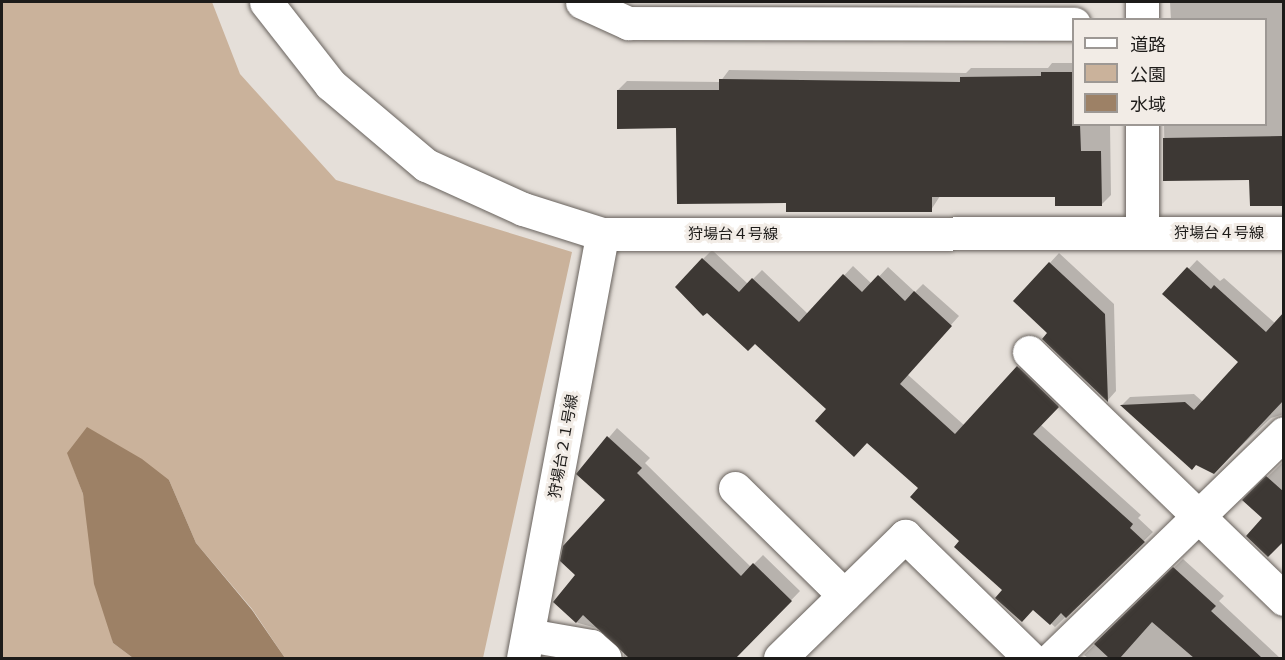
<!DOCTYPE html>
<html>
<head>
<meta charset="utf-8">
<style>
	body { margin:0 }
	#map { position:relative; width:1285px; height:660px; overflow:hidden; background:#e5dfd9; font-family:"Public Sans","Noto Sans JP",sans-serif }
	div>[style] { position:absolute }
	[style*='--x'] { left:calc(var(--x)*1px); top:calc(var(--y)*1px); width:calc(var(--w)*1px); rotate:calc(var(--a)*1deg) }
	.green>* { inset:0; background:#cab29b }
	.water>* { inset:0; background:#9d8166 }
	.shadow>* { inset:0; background:#0003 }
	.building>* { inset:0; background:#3d3834 }
	.roads { filter:drop-shadow(0 0 2px #68625d) drop-shadow(0 0 2px #68625d) }
	.street>* { height:33px; margin:-16.5px; padding:0 16.5px; transform-origin:16.5px; border-radius:16.5px; background:#fff }
	span { translate:-50% -50%; white-space:nowrap; text-align:center; line-height:1.15; -webkit-text-stroke:6px #f2ece6; paint-order:stroke }
	.street-label { font-size:15px; color:#1d1b19 }
	.frame { position:absolute; inset:0; border:3px solid #1d1b19; pointer-events:none }
	.legend { position:absolute; left:1072px; top:18px; width:195px; height:108px; box-sizing:border-box; background:#f2ece6; border:2px solid #9d9894; margin:0; padding:8px 10px; list-style:none; font-size:18px; color:#1d1b19 }
	.legend li { display:flex; align-items:center; gap:12px; height:30px }
	.legend b { width:30px; border:2px solid #9d9894 }
</style>
</head>
<body>
<div id="map">
	<div class="green">
		<div style="clip-path:polygon(2px 2px,212px 2px,240px 74px,336px 180px,572px 252px,483px 658px,285px 658px,252px 609px,196px 543px,169px 480px,73px 467px,83px 494px,113px 643px,133px 658px,2px 658px)"></div>
	</div>
	<div class="water">
		<div style="clip-path:polygon(87px 427px,142px 459px,169px 480px,196px 543px,252px 610px,285px 658px,133px 658px,113px 643px,94px 584px,83px 494px,67px 453px)"></div>
	</div>
	<div class="shadow">
		<div style="clip-path:polygon(713px 2px,808px 2px,807px 3px)"></div>
		<div style="clip-path:polygon(1170px 2px,1284px 2px,1284px 202px,1251px 205px,1251px 179px,1165px 179px,1164px 124px,1266px 124px,1266px 20px,1171px 20px)"></div>
		<div style="clip-path:polygon(1052px 63px,1074px 63px,1074px 124px,1110px 124px,1111px 195px,1102px 204px,1057px 196px,940px 196px,931px 210px,787px 202px,618px 90px,627px 81px,720px 82px,729px 70px,966px 73px,971px 68px,1048px 68px)"></div>
		<div style="clip-path:polygon(712px 250px,748px 284px,762px 270px,808px 314px,853px 266px,872px 284px,888px 267px,915px 292px,923px 284px,959px 316px,907px 374px,965px 426px,1027px 359px,1066px 397px,1041px 425px,1141px 515px,1138px 518px,1153px 532px,1055px 627px,1034px 608px,1004px 590px,920px 488px,828px 409px,703px 259px)"></div>
		<div style="clip-path:polygon(1059px 253px,1114px 304px,1116px 391px,1108px 400px,1050px 333px,1015px 301px)"></div>
		<div style="clip-path:polygon(1197px 260px,1220px 281px,1224px 278px,1284px 331px,1284px 414px,1271px 418px,1214px 472px,1122px 405px,1130px 397px,1194px 394px,1203px 402px,1240px 362px,1165px 294px)"></div>
		<div style="clip-path:polygon(617px 428px,650px 458px,645px 463px,751px 567px,763px 555px,800px 591px,746px 647px,741px 642px,725px 658px,624px 658px,624px 651px,604px 630px,578px 623px,555px 602px,577px 575px,607px 500px,578px 474px)"></div>
		<div style="clip-path:polygon(1284px 461px,1284px 548px,1265px 518px,1245px 499px)"></div>
		<div style="clip-path:polygon(1183px 559px,1224px 596px,1219px 601px,1280px 658px,1088px 658px,1084px 655px)"></div>
	</div>
	<div class="building">
		<div style="clip-path:polygon(1041px 72px,1074px 72px,1074px 124px,1080px 124px,1081px 151px,1101px 151px,1102px 206px,1055px 206px,1055px 197px,932px 197px,932px 212px,786px 212px,786px 203px,677px 204px,676px 128px,617px 129px,617px 90px,719px 90px,719px 79px,960px 82px,960px 77px,1041px 76px)"></div>
		<div style="clip-path:polygon(1282px 136px,1282px 206px,1250px 206px,1249px 180px,1163px 181px,1163px 138px)"></div>
		<div style="clip-path:polygon(702px 258px,739px 292px,752px 278px,799px 322px,843px 274px,862px 292px,878px 275px,905px 301px,914px 291px,952px 326px,900px 384px,955px 434px,1017px 366px,1059px 407px,1033px 434px,1133px 524px,1130px 528px,1145px 542px,1066px 618px,1061px 613px,1050px 625px,1033px 610px,1022px 622px,995px 598px,1002px 590px,954px 547px,959px 541px,910px 497px,918px 488px,867px 443px,854px 457px,815px 421px,826px 409px,755px 344px,748px 351px,707px 313px,703px 316px,675px 287px)"></div>
		<div style="clip-path:polygon(1049px 262px,1105px 314px,1108px 402px,1042px 339px,1047px 333px,1013px 301px)"></div>
		<div style="clip-path:polygon(1187px 267px,1211px 289px,1214px 285px,1266px 332px,1284px 312px,1284px 400px,1214px 474px,1196px 465px,1192px 470px,1120px 405px,1185px 402px,1194px 410px,1238px 362px,1162px 294px)"></div>
		<div style="clip-path:polygon(607px 436px,642px 468px,637px 473px,741px 576px,753px 563px,792px 601px,736px 658px,629px 658px,583px 615px,576px 623px,553px 602px,575px 575px,560px 561px,563px 546px,605px 500px,576px 474px)"></div>
		<div style="clip-path:polygon(1266px 476px,1284px 492px,1284px 541px,1268px 557px,1246px 536px,1262px 518px,1242px 500px)"></div>
		<div style="clip-path:polygon(1173px 567px,1216px 606px,1211px 611px,1262px 658px,1194px 658px,1152px 622px,1120px 658px,1109px 658px,1094px 644px)"></div>
	</div>
	<div class="roads">
		<div class="street">
			<div style="--x:266;--y:2;--w:104;--a:52"></div>
			<div style="--x:330;--y:84;--w:126;--a:40.2"></div>
			<div style="--x:426;--y:165;--w:107;--a:24.4"></div>
			<div style="--x:523;--y:209;--w:83;--a:17.6"></div>
			<div style="--x:602;--y:234;--w:682;--a:-0.08"></div>
			<div style="--x:582;--y:2;--w:51;--a:24.5"></div>
			<div style="--x:628;--y:23;--w:446;--a:0.1"></div>
			<div style="--x:1142;--y:20;--w:18;--a:-90"></div>
			<div style="--x:1142;--y:124;--w:109;--a:90"></div>
			<div style="--x:1029;--y:352;--w:355;--a:44.1"></div>
			<div style="--x:735;--y:488;--w:153;--a:44.5"></div>
			<div style="--x:528;--y:635;--w:64;--a:9.9"></div>
			<div style="--x:591;--y:646;--w:18;--a:41"></div>
			<div style="--x:523;--y:658;--w:431;--a:-79.4"></div>
			<div style="--x:780;--y:658;--w:175;--a:-44.3"></div>
			<div style="--x:905;--y:536;--w:175;--a:44.3"></div>
			<div style="--x:1052;--y:658;--w:323;--a:-44.1"></div>
		</div>
	</div>
	<div class="street-label">
		<span style="left:1219px;top:233px">狩場台４号線</span>
		<span style="left:733px;top:234px">狩場台４号線</span>
		<span style="left:563px;top:446px;rotate:-80deg">狩場台２１号線</span>
	</div>
	<div class="frame"></div>
	<ul class="legend">
	<li><b style="height:8px;background:#fff"></b>道路</li>
	<li><b style="height:16px;background:#cab29b"></b>公園</li>
	<li><b style="height:16px;background:#9d8166"></b>水域</li>
	</ul>
</div>
</body>
</html>
